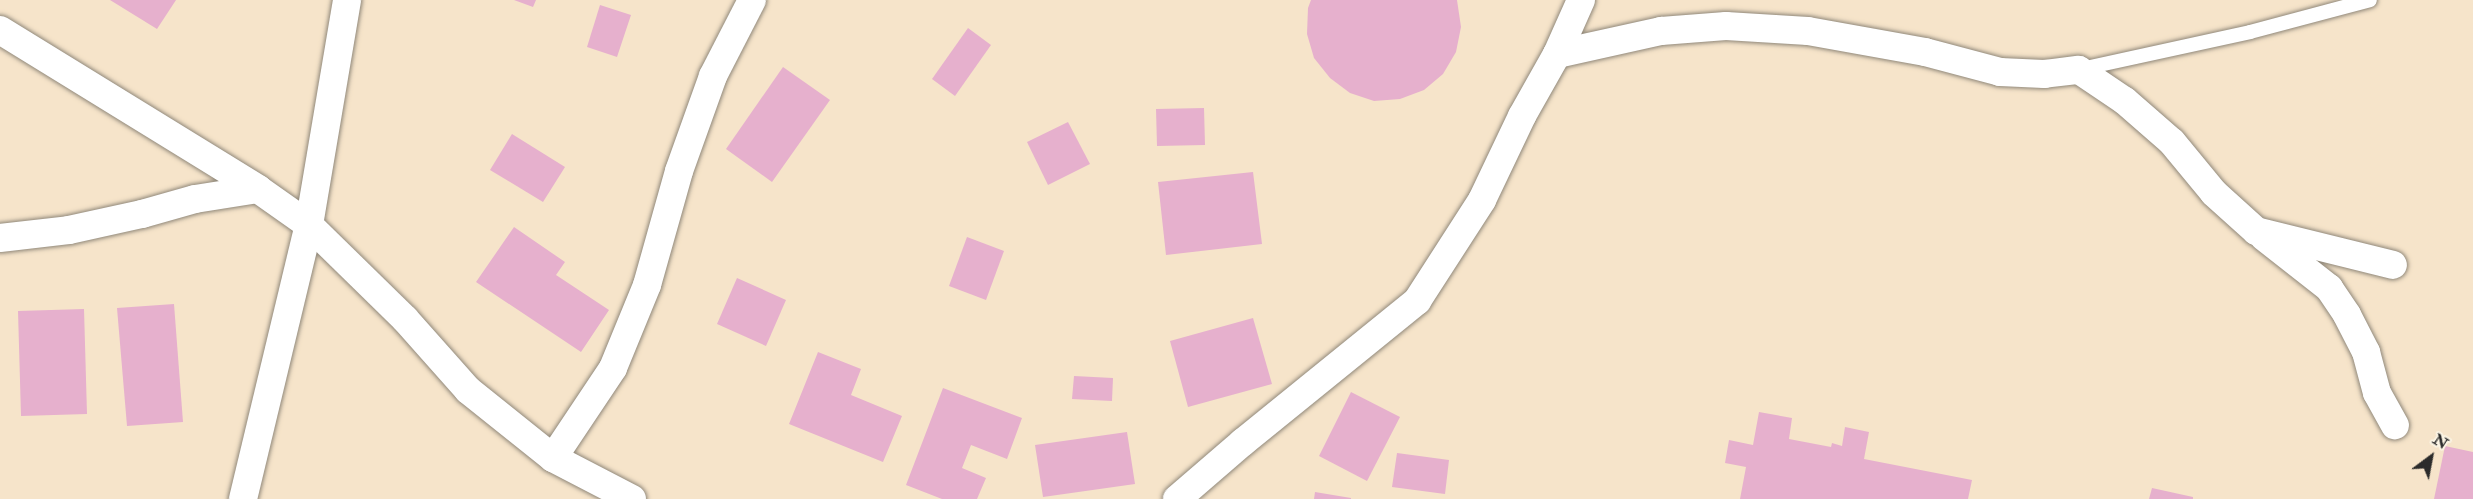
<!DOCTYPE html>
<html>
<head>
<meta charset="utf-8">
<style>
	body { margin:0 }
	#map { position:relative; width:2473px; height:499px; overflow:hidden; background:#f6e4ca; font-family:"IM FELL Double Pica",serif }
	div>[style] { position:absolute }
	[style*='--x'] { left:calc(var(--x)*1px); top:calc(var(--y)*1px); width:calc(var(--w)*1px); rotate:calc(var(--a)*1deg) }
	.building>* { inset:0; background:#e6b0cd }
	.roads { filter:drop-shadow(0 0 2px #90887a) drop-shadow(0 0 2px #90887a) }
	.service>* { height:14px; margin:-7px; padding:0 7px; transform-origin:7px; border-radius:7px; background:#fff }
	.minor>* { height:28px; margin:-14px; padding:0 14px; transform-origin:14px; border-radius:14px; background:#fff }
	span { translate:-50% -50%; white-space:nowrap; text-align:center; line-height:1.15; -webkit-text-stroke:5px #fcf5e5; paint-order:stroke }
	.north { position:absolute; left:2401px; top:427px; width:60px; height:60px; -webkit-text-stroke:4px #fcf5e5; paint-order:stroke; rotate:32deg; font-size:16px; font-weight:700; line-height:24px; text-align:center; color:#2b2b2b }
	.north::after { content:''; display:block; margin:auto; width:21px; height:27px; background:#2b2b2b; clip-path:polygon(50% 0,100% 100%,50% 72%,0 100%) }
</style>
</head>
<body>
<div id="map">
	<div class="building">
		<div style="clip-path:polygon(110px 0,176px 0,157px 29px)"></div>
		<div style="clip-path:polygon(514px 0,536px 0,533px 7px)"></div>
		<div style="clip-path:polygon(1311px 0,1457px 0,1461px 27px,1456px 52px,1443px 74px,1424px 90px,1400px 99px,1374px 101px,1350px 93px,1330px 78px,1314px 58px,1307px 34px,1308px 8px)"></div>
		<div style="clip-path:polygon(600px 5px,631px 15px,617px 57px,587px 47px)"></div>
		<div style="clip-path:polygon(968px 28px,991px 45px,955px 96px,932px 79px)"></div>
		<div style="clip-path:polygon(783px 67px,830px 100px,772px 182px,726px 149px)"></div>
		<div style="clip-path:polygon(1204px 108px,1205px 145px,1157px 146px,1156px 109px)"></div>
		<div style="clip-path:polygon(1068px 122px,1090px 164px,1048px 185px,1027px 142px)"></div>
		<div style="clip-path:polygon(512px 134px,565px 167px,543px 202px,490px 170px)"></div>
		<div style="clip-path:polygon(1253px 172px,1262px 244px,1166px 255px,1158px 182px)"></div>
		<div style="clip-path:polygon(514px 227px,565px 262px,556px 275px,609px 310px,581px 352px,476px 282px)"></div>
		<div style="clip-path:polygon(967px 237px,1004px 251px,986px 300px,949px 286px)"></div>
		<div style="clip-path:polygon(737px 278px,786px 300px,766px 346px,717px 324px)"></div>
		<div style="clip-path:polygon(174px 304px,183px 422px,127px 426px,117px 308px)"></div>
		<div style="clip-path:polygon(84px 309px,87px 414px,21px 416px,18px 311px)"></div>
		<div style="clip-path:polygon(1253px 318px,1272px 384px,1188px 407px,1170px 341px)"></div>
		<div style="clip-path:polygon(818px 352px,861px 369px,851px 395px,902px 416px,883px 462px,789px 424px)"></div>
		<div style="clip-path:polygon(1074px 376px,1113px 378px,1112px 401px,1072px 399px)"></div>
		<div style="clip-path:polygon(943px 388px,1022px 418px,1007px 459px,971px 445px,962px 468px,986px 478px,977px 499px,942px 499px,906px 485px)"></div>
		<div style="clip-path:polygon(1351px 392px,1400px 417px,1367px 481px,1319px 456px)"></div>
		<div style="clip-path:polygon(1759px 412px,1792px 418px,1789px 439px,1831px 447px,1832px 443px,1842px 446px,1845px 427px,1869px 432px,1864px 459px,1972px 480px,1968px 499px,1740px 499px,1746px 467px,1725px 463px,1729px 440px,1753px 445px)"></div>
		<div style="clip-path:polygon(1127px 432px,1135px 484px,1043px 497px,1035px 445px)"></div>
		<div style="clip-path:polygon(2445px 446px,2473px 452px,2473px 499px,2434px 499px)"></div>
		<div style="clip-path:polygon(1397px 453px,1449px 460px,1445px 494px,1392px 487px)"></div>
		<div style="clip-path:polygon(2152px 488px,2193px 497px,2193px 499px,2149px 499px)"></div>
		<div style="clip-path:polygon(1315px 492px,1351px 498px,1351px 499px,1314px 499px)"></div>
	</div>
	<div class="roads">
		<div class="service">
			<div style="--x:2081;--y:69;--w:173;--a:-12.3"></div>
			<div style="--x:2250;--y:32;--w:124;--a:-14.9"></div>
		</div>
		<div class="minor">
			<div style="--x:0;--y:30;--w:303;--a:31.6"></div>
			<div style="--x:1557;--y:54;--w:107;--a:-12.5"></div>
			<div style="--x:1661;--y:31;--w:65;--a:-4.4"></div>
			<div style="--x:1726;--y:26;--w:82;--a:3.5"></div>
			<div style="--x:1808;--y:31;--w:119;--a:10.2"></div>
			<div style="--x:1925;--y:52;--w:78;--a:14.9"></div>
			<div style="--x:2000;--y:72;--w:44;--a:2.6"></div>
			<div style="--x:2044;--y:74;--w:35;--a:-7"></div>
			<div style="--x:2079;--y:70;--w:55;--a:34"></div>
			<div style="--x:2125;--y:101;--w:62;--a:41.1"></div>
			<div style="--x:2172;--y:142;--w:66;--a:50.5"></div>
			<div style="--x:2214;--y:193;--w:57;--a:42.1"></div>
			<div style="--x:2256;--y:231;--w:141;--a:13.9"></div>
			<div style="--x:2264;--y:237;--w:83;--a:38.1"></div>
			<div style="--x:2329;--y:288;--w:32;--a:56"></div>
			<div style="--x:2347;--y:315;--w:42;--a:62.8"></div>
			<div style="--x:2366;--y:352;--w:42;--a:75"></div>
			<div style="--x:2377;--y:393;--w:37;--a:61"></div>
			<div style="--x:0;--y:238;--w:69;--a:-6.6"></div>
			<div style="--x:69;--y:230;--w:75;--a:-12.4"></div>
			<div style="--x:142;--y:214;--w:55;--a:-15.8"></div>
			<div style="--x:195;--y:199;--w:64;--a:-9"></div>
			<div style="--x:258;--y:189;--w:62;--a:35.2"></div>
			<div style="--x:309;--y:225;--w:134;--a:44.4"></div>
			<div style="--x:405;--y:319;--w:95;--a:48.4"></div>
			<div style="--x:468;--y:390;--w:109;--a:38.7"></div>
			<div style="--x:553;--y:458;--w:89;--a:27.4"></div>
			<div style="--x:553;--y:458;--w:108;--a:-56.3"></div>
			<div style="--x:613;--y:368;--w:90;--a:-67.7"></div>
			<div style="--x:647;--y:285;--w:118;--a:-74.3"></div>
			<div style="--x:679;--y:171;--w:101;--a:-70.3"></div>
			<div style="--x:713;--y:76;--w:85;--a:-62.8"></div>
			<div style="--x:243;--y:499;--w:282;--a:-76.5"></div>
			<div style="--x:309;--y:225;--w:228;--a:-80.4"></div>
			<div style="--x:1177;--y:499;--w:87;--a:-40.8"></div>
			<div style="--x:1243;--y:442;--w:224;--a:-39"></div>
			<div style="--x:1417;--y:301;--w:120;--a:-57.2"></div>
			<div style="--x:1482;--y:200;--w:93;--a:-64.5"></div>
			<div style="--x:1522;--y:116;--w:71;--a:-60.6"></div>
			<div style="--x:1557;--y:54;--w:59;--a:-66"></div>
		</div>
	</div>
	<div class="north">N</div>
</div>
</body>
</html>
